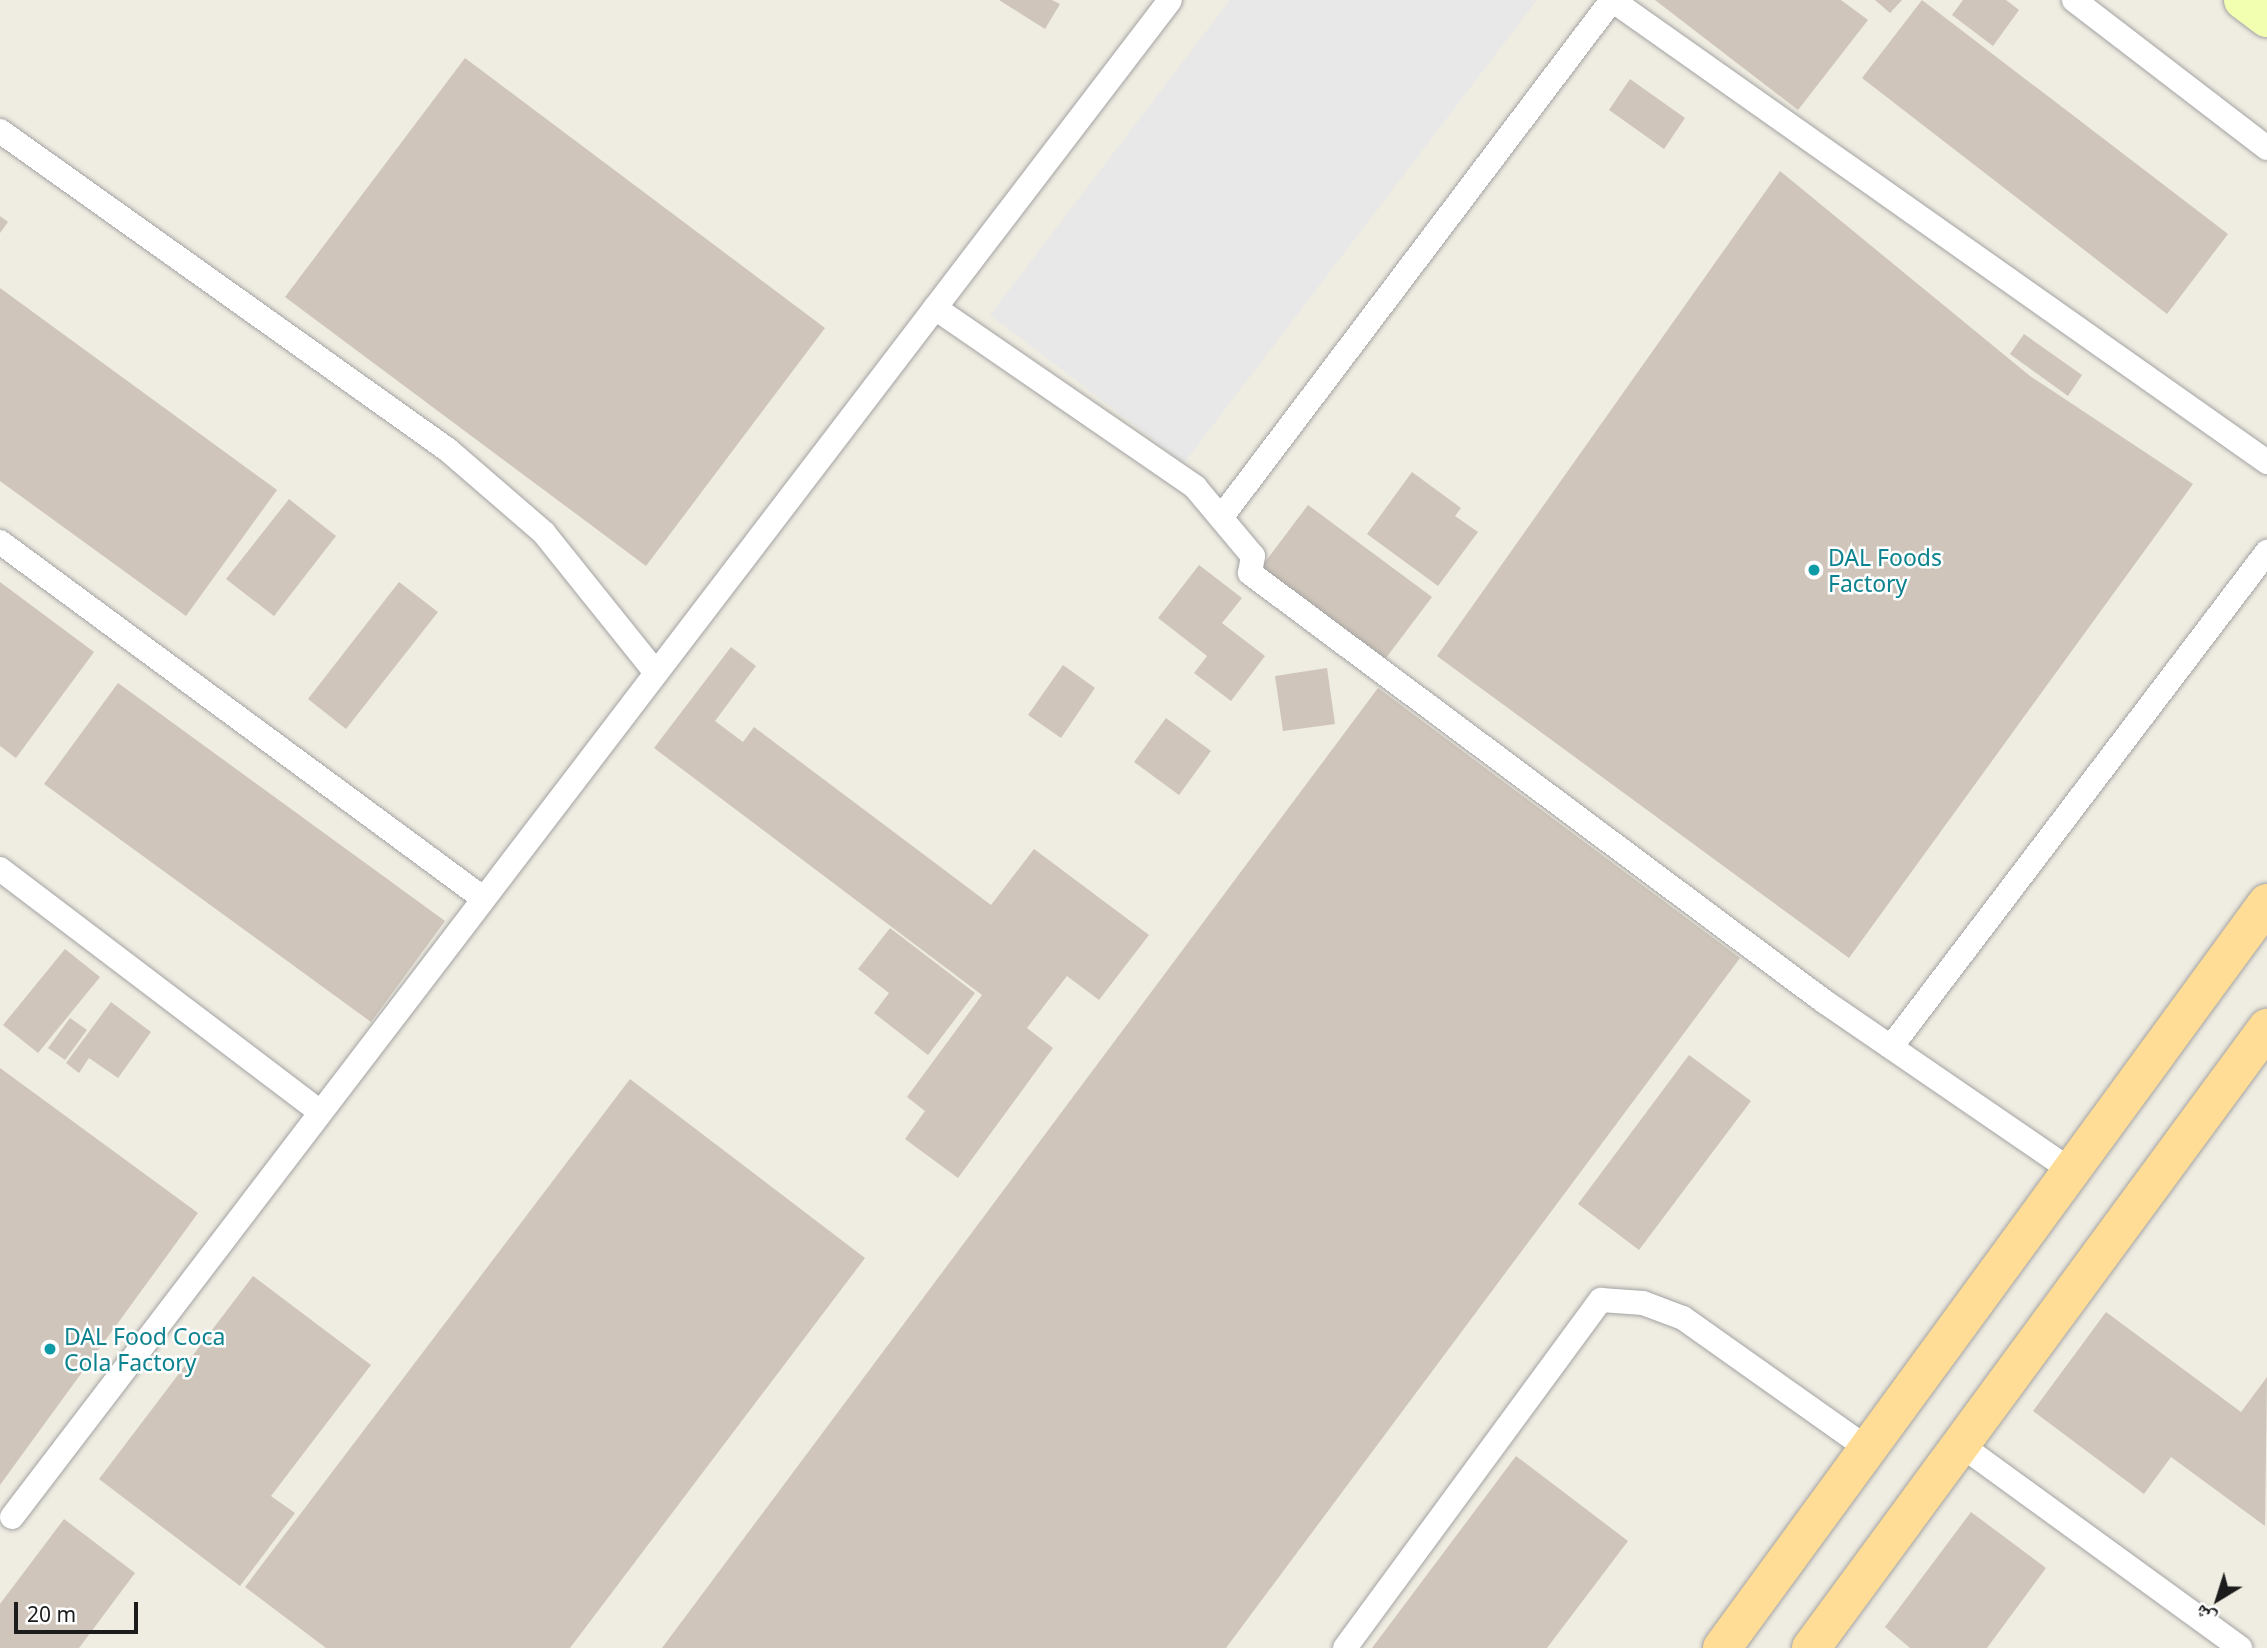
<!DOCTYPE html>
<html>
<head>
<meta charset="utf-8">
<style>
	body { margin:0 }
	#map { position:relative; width:2267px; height:1648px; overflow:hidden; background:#efece1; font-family:"Noto Sans","Noto Naskh Arabic",sans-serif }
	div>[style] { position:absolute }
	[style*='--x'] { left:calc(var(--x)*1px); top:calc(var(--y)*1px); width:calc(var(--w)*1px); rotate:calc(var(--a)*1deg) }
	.parking>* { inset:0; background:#e8e8e8 }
	.building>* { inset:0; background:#cfc5ba }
	.roads { filter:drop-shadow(0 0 2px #a3a3a3) drop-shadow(0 0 2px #a3a3a3) }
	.lane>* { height:24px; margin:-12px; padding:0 12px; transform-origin:12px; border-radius:12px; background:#fff }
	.secondary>* { height:38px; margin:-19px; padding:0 19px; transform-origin:19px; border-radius:19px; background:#f2feb0 }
	.primary>* { height:38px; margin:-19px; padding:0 19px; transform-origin:19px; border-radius:19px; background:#ffdd96 }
	.dots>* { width:19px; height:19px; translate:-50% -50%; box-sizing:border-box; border:4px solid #fff; border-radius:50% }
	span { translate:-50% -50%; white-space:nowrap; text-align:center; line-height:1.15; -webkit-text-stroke:5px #fff; paint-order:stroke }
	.culture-label { font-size:23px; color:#0d838f }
	.left { translate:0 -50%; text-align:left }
	.north { position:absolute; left:2183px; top:1564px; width:70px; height:70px; -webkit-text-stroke:5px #fff; paint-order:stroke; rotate:218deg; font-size:19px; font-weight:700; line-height:28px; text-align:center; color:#1c1c1c }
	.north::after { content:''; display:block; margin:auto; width:24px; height:32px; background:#1c1c1c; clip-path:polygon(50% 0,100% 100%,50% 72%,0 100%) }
	.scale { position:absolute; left:14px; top:1602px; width:124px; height:32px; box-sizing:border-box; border:4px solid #1c1c1c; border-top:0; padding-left:9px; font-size:21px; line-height:24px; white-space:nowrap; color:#1c1c1c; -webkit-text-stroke:5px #fff; paint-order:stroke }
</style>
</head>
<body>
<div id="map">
	<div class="parking">
		<div style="clip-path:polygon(1230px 0,1537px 0,1184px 463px,990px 315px)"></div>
	</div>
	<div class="building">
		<div style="clip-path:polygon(999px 0,1052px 0,1060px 4px,1045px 29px)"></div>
		<div style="clip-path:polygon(1655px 0,1841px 0,1868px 20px,1798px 110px)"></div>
		<div style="clip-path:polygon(1875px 0,1902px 0,1890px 13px)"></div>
		<div style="clip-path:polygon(1922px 0,2228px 234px,2167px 314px,1862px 78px)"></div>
		<div style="clip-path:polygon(1963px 0,2006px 0,2019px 10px,1993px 46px,1952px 15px)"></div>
		<div style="clip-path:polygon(465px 58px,825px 328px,646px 566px,285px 297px)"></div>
		<div style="clip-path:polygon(1630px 79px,1685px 118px,1664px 149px,1609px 110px)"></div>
		<div style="clip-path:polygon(1780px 171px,2030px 376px,2193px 484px,1849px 958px,1437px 656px)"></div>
		<div style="clip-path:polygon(0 216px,8px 222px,0 233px)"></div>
		<div style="clip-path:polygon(0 288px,277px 490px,186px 616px,0 481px)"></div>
		<div style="clip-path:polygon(2024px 334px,2082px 375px,2068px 396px,2010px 354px)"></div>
		<div style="clip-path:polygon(1412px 472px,1461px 508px,1455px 516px,1478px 532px,1438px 586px,1367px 534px)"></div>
		<div style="clip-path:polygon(289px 499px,336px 536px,274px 616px,226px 579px)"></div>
		<div style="clip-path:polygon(1308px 505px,1432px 597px,1383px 662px,1259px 570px)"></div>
		<div style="clip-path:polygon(1199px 565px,1242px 598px,1222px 623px,1265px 656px,1231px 701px,1194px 673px,1207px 656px,1158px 618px)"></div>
		<div style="clip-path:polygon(0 582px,94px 652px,16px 758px,0 746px)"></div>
		<div style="clip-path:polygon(399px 582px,438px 612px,346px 729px,308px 699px)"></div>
		<div style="clip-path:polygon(731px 647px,756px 666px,715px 721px,743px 742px,754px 727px,991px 905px,1034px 849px,1149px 935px,1099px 1000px,1067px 976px,1027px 1028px,1053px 1048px,958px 1178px,905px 1139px,925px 1111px,907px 1097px,982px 995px,654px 748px)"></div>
		<div style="clip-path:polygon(1063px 665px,1095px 688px,1061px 738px,1028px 715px)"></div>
		<div style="clip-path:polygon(1327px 668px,1335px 724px,1283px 731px,1275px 676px)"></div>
		<div style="clip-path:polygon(118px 683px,445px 921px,371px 1022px,44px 784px)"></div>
		<div style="clip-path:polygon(1378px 688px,1740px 958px,1226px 1648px,662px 1648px)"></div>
		<div style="clip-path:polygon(1166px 718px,1211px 751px,1179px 795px,1134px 762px)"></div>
		<div style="clip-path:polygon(890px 928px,975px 993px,928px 1055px,874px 1013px,889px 993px,858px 969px)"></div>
		<div style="clip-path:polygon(65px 949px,100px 977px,38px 1053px,3px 1025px)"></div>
		<div style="clip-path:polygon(111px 1002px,151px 1032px,118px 1078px,89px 1058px,79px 1073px,66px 1063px)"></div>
		<div style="clip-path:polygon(70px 1018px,87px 1030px,65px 1060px,48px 1048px)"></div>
		<div style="clip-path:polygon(1689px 1055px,1751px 1101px,1639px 1250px,1578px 1204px)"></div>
		<div style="clip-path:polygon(0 1068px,198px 1213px,0 1485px)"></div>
		<div style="clip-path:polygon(630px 1079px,865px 1258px,570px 1648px,326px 1648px,245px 1587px)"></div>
		<div style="clip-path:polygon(253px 1276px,371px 1365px,271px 1496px,295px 1513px,240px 1586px,99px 1479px)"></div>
		<div style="clip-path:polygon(2106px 1312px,2241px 1412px,2267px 1377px,2265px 1526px,2171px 1457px,2144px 1494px,2033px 1411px)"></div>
		<div style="clip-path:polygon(1516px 1456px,1628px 1541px,1547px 1648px,1372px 1648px)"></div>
		<div style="clip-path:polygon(1971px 1512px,2046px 1568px,1987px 1648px,1910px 1648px,1885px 1627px)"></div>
		<div style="clip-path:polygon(64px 1519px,135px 1573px,79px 1648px,0 1648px,0 1604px)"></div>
	</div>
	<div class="roads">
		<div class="lane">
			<div style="--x:2074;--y:0;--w:243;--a:37.5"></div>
			<div style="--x:0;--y:131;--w:550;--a:35.45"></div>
			<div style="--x:448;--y:450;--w:127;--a:40.8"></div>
			<div style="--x:544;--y:533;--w:179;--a:51.3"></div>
			<div style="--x:935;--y:308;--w:316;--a:34.5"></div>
			<div style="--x:1195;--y:487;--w:90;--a:50"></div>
			<div style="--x:1253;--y:556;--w:17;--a:100"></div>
			<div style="--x:1250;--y:573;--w:717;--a:36.73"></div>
			<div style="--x:1825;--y:1002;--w:297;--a:34.4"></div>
			<div style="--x:1223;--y:515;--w:645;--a:-52.93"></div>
			<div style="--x:1612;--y:0;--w:802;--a:35.2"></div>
			<div style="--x:0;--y:542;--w:601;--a:36.41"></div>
			<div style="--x:0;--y:869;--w:402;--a:37.2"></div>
			<div style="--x:1891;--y:1047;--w:622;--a:-52.78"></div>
			<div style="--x:1961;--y:1445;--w:345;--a:36"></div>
			<div style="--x:12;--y:1517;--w:1908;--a:-52.64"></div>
			<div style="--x:1345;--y:1648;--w:432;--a:-53.7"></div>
			<div style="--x:1601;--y:1300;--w:42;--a:4.1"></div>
			<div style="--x:1643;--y:1303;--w:43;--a:20.6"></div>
			<div style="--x:1683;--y:1318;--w:230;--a:35.3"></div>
		</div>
		<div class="secondary">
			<div style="--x:2243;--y:0;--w:30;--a:37"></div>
		</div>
		<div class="primary">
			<div style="--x:1722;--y:1648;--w:923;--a:-53.81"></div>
			<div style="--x:1811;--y:1648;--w:770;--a:-53.67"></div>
		</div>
	</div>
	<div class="dots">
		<div style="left:1814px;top:570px;background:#0f9aa8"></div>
		<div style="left:50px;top:1349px;background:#0f9aa8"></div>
	</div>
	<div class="culture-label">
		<span class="left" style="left:1828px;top:570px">DAL Foods<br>Factory</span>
		<span class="left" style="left:64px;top:1349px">DAL Food Coca<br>Cola Factory</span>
	</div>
	<div class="north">ش</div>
	<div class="scale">20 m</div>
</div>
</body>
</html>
